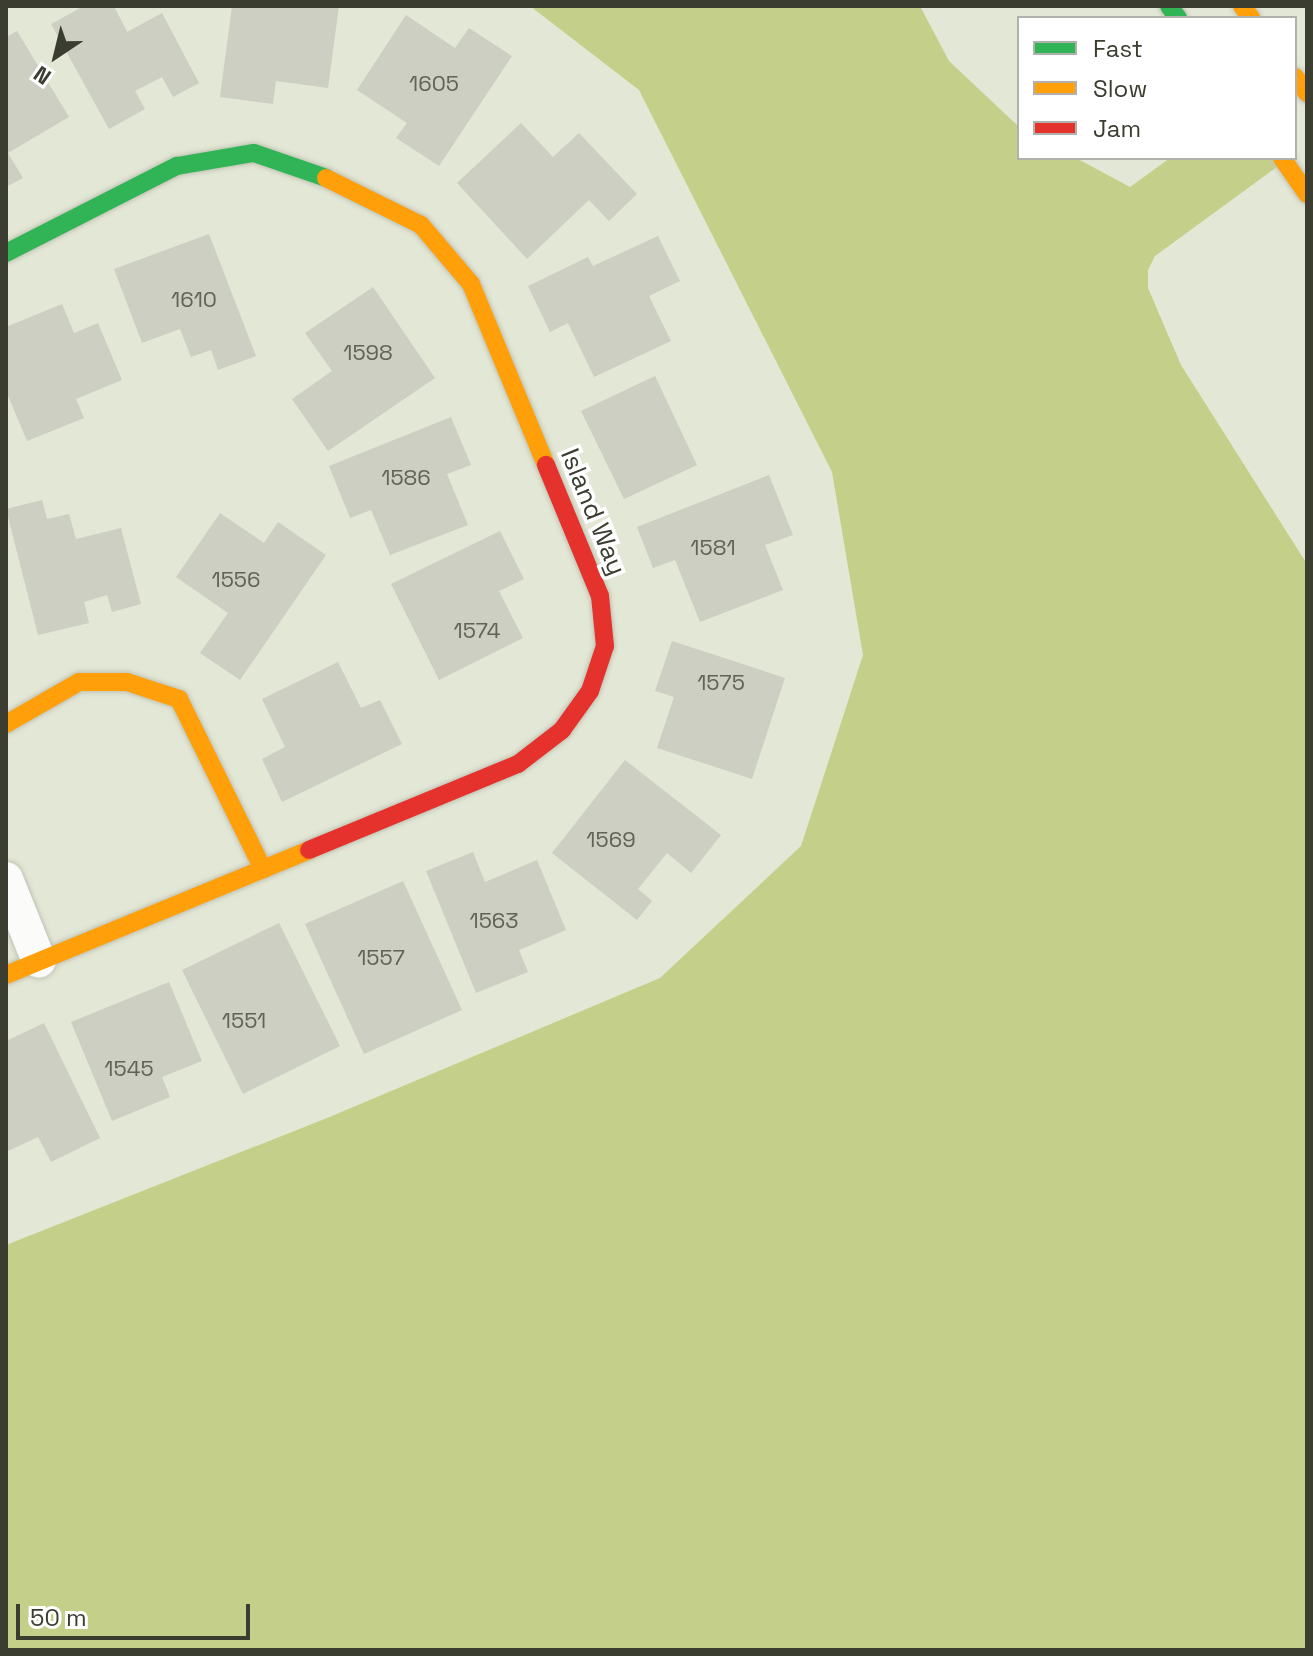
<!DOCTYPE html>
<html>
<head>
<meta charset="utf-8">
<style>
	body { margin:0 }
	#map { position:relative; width:1313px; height:1656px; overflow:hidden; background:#e3e7d5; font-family:"Space Grotesk",sans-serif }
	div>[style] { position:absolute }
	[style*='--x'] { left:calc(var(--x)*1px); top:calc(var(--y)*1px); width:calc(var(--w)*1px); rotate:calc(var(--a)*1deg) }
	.water>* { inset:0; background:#c4d08a }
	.building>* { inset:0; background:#cccfc1 }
	.roads { filter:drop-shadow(0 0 2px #c0c3b4) drop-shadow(0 0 2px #c0c3b4) }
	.street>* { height:34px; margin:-17px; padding:0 17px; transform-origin:17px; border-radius:17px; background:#fbfbf9 }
	.fast>* { height:18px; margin:-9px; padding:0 9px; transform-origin:9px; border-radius:9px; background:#30b455 }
	.slow>* { height:18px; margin:-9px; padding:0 9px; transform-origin:9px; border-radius:9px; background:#ff9f0a }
	.jam>* { height:18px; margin:-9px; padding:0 9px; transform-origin:9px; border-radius:9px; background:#e5322d }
	span { translate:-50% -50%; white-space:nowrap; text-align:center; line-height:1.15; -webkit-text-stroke:7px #fff; paint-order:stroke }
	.number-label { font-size:22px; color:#606355 }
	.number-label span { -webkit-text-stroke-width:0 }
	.street-label { font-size:26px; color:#3a3d2f }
	.frame { position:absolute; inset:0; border:8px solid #3a3d2f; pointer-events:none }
	.legend { position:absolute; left:1017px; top:16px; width:280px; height:144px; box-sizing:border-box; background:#fff; border:2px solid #b0b1ac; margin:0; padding:10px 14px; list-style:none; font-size:24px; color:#3a3d2f }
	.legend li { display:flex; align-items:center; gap:16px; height:40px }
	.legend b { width:40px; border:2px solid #b0b1ac }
	.north { position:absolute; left:16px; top:16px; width:80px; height:80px; -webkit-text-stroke:6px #fff; paint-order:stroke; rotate:215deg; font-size:22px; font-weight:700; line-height:32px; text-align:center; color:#3a3d2f }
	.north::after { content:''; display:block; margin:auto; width:28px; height:36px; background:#3a3d2f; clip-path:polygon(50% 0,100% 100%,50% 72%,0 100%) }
	.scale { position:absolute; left:16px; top:1604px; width:234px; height:36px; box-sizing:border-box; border:4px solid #3a3d2f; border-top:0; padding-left:10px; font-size:24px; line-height:28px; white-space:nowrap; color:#3a3d2f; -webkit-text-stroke:6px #fff; paint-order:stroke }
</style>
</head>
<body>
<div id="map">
	<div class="water">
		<div style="clip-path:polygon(530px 6px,920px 6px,949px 61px,1019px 127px,1019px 158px,1076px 158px,1130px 187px,1170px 158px,1289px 158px,1155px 256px,1148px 270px,1148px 288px,1181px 365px,1307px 564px,1307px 1650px,6px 1650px,6px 1245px,327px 1118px,660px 978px,801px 846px,863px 655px,832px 472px,639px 90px)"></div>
	</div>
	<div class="building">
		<div style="clip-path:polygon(84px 6px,114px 6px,127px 32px,162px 13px,199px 83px,173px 97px,162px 77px,135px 91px,145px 109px,109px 129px,51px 24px)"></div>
		<div style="clip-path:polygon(232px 6px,339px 6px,328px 88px,276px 81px,273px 104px,220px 97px)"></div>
		<div style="clip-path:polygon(406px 15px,455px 48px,469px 28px,512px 56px,439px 166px,396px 138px,407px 123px,357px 90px)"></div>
		<div style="clip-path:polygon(17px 31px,69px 117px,8px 153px,23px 178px,6px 187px,6px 37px)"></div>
		<div style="clip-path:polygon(521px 123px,553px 157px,579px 133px,637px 194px,609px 221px,589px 200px,527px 259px,457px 183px)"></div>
		<div style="clip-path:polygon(209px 234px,256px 356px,218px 370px,211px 350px,191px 357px,180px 329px,142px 343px,114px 269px)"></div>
		<div style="clip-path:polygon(658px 236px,680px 281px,649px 296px,671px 341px,594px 377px,568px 323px,550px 332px,528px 286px,588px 257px,593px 266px)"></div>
		<div style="clip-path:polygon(373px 287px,435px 378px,328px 451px,292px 399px,332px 371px,305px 333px)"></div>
		<div style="clip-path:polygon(62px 304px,74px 333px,98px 323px,122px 380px,76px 399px,84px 418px,27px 441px,6px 391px,6px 327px)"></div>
		<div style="clip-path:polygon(655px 376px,697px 465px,624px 499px,581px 411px)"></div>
		<div style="clip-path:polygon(451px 417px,471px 465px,447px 474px,468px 525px,390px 555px,371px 510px,350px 518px,329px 466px)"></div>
		<div style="clip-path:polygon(769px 475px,793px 535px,765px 545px,783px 590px,700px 622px,675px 560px,653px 568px,637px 527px)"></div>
		<div style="clip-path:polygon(42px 500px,47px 519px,69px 514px,76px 539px,121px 528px,141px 604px,112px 612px,107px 595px,84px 602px,89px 623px,38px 635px,6px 509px)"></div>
		<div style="clip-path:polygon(220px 513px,264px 543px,278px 522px,326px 555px,240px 680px,200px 653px,228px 613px,176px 577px)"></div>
		<div style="clip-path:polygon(500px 531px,524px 579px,499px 591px,523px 638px,439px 680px,391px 584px)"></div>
		<div style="clip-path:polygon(672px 641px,785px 678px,752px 779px,657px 748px,674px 697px,655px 691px)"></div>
		<div style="clip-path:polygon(338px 662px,361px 708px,380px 700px,402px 744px,282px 802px,262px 759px,285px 747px,262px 699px)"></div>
		<div style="clip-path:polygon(625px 760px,721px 835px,691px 873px,667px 853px,638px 889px,652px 901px,637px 920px,552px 853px)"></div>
		<div style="clip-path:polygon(473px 852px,485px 882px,537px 860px,566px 930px,519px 950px,528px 972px,476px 993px,426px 871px)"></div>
		<div style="clip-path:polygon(403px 881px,462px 1010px,364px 1054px,305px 924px)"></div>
		<div style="clip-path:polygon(279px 923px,340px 1046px,243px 1094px,182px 970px)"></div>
		<div style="clip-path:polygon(169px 982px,202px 1061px,162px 1077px,170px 1097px,112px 1121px,71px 1022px)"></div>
		<div style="clip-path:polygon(44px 1023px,100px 1138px,51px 1162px,38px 1137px,6px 1152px,6px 1041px)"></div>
	</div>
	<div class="roads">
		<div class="street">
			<div style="--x:6;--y:879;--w:88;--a:68.1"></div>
		</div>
		<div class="fast">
			<div style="--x:1169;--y:6;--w:15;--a:53"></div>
			<div style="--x:6;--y:253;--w:192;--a:-27"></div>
			<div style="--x:177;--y:166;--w:78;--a:-9.6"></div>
			<div style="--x:254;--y:153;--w:76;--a:19.1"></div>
		</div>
		<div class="slow">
			<div style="--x:1242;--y:6;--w:15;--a:53"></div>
			<div style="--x:1295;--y:77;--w:20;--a:53"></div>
			<div style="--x:1282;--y:158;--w:44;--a:55.2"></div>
			<div style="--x:326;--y:178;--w:106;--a:26.3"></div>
			<div style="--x:421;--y:225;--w:77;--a:49.7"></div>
			<div style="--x:471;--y:284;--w:196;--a:67.5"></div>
			<div style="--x:6;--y:724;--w:84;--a:-29.9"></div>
			<div style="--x:79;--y:682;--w:48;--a:0"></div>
			<div style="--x:127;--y:682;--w:55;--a:18.1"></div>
			<div style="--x:179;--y:699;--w:190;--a:63.7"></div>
			<div style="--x:6;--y:975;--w:328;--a:-22.4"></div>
		</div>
		<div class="jam">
			<div style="--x:309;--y:850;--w:226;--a:-22.4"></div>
			<div style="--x:518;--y:764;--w:56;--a:-37.7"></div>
			<div style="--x:562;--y:730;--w:48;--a:-54.3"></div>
			<div style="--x:590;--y:691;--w:47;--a:-71.6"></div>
			<div style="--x:605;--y:646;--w:50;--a:-95.7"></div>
			<div style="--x:600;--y:596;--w:142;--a:-112.4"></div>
		</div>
	</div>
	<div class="number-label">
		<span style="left:434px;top:84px">1605</span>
		<span style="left:194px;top:300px">1610</span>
		<span style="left:368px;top:353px">1598</span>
		<span style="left:406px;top:478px">1586</span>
		<span style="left:713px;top:548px">1581</span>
		<span style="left:236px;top:580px">1556</span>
		<span style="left:477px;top:631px">1574</span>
		<span style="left:721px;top:683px">1575</span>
		<span style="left:611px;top:840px">1569</span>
		<span style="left:494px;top:921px">1563</span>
		<span style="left:381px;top:958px">1557</span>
		<span style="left:244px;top:1021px">1551</span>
		<span style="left:129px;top:1069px">1545</span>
	</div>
	<div class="street-label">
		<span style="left:593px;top:512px;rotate:68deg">Island Way</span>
	</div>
	<div class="frame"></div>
	<ul class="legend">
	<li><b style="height:10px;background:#30b455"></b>Fast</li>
	<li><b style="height:10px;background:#ff9f0a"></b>Slow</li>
	<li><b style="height:10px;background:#e5322d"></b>Jam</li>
	</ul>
	<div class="north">N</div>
	<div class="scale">50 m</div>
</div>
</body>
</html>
